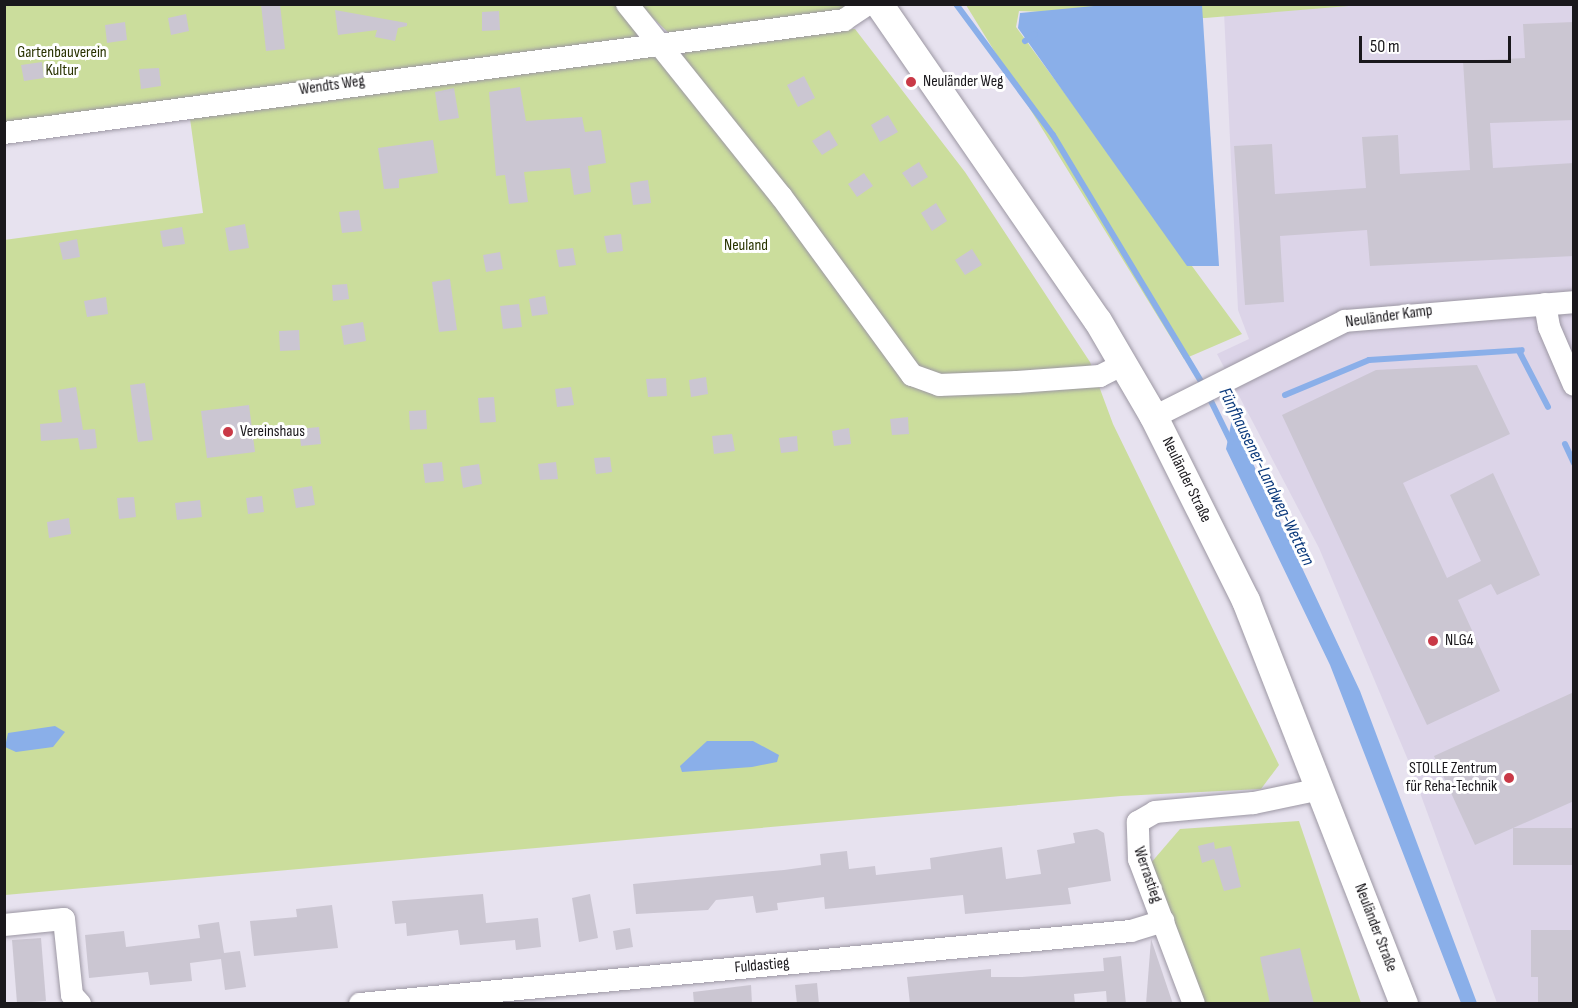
<!DOCTYPE html>
<html>
<head>
<meta charset="utf-8">
<style>
	body { margin:0 }
	#map { position:relative; width:1578px; height:1008px; overflow:hidden; background:#e7e2ef; font-family:"Sofia Sans Condensed",sans-serif }
	div>[style] { position:absolute }
	[style*='--x'] { left:calc(var(--x)*1px); top:calc(var(--y)*1px); width:calc(var(--w)*1px); rotate:calc(var(--a)*1deg) }
	.built>* { inset:0; background:#dcd4e8 }
	.green>* { inset:0; background:#cbdd9c }
	.water>* { inset:0; background:#8aafe9 }
	.stream>* { height:6px; margin:-3px; padding:0 3px; transform-origin:3px; border-radius:3px; background:#8aafe9 }
	.building>* { inset:0; background:#cbc6d2 }
	.roads { filter:drop-shadow(0 0 2px #9c97a3) drop-shadow(0 0 2px #9c97a3) }
	.minor>* { height:22px; margin:-11px; padding:0 11px; transform-origin:11px; border-radius:11px; background:#fff }
	.major>* { height:28px; margin:-14px; padding:0 14px; transform-origin:14px; border-radius:14px; background:#fff }
	.dots>* { width:16px; height:16px; translate:-50% -50%; box-sizing:border-box; border:3px solid #fff; border-radius:50% }
	span { translate:-50% -50%; white-space:nowrap; text-align:center; line-height:1.15; -webkit-text-stroke:6px #fff; paint-order:stroke }
	.park-label { font-size:16px; color:#293300 }
	.poi-label { font-size:16px; color:#1a181c }
	.left { translate:0 -50%; text-align:left }
	.right { translate:-100% -50%; text-align:right }
	.street-label { font-size:16px; color:#1a181c }
	.water-label { font-size:18px; color:#0b397c; font-style:italic }
	.frame { position:absolute; inset:0; border:6px solid #1a181c; pointer-events:none }
	.scale { position:absolute; left:1359px; top:36px; width:152px; height:27px; box-sizing:border-box; border:3px solid #1a181c; border-top:0; padding-left:8px; font-size:18px; line-height:21px; white-space:nowrap; color:#1a181c; -webkit-text-stroke:4px #fff; paint-order:stroke }
</style>
</head>
<body>
<div id="map">
	<div class="built">
		<div style="clip-path:polygon(1360px 4px,1573px 5px,1573px 1003px,1497px 1003px,1408px 760px,1319px 548px,1217px 354px,1249px 339px,1238px 310px,1224px 12px)"></div>
	</div>
	<div class="green">
		<div style="clip-path:polygon(5px 5px,627px 5px,656px 38px,672px 36px,639px 5px,844px 5px,838px 29px,855px 29px,965px 172px,1090px 362px,1113px 424px,1279px 765px,1261px 789px,1121px 796px,5px 895px,4px 240px,203px 213px,188px 104px,5px 128px)"></div>
		<div style="clip-path:polygon(966px 5px,1361px 5px,1205px 18px,1019px 11px,1016px 27px,1242px 334px,1184px 359px)"></div>
		<div style="clip-path:polygon(1299px 821px,1361px 1003px,1204px 1003px,1150px 864px,1180px 829px)"></div>
	</div>
	<div class="water">
		<div style="clip-path:polygon(1115px 4px,1202px 5px,1219px 266px,1187px 266px,1018px 28px,1020px 13px)"></div>
		<div style="clip-path:polygon(1232px 419px,1360px 691px,1477px 1003px,1461px 1003px,1330px 665px,1226px 449px)"></div>
		<div style="clip-path:polygon(55px 726px,65px 732px,53px 747px,16px 752px,5px 747px,8px 733px)"></div>
		<div style="clip-path:polygon(707px 741px,753px 741px,779px 755px,777px 762px,752px 767px,682px 772px,680px 766px)"></div>
	</div>
	<div class="stream">
		<div style="--x:956;--y:4;--w:163;--a:53.5"></div>
		<div style="--x:1053;--y:135;--w:293;--a:59"></div>
		<div style="--x:1025;--y:41;--w:12;--a:-35"></div>
		<div style="--x:1519;--y:351;--w:63;--a:62.6"></div>
		<div style="--x:1208;--y:395;--w:52;--a:63.9"></div>
		<div style="--x:1285;--y:395;--w:91;--a:-22.6"></div>
		<div style="--x:1369;--y:360;--w:153;--a:-3.7"></div>
		<div style="--x:1565;--y:444;--w:21;--a:65"></div>
	</div>
	<div class="building">
		<div style="clip-path:polygon(261px 4px,280px 4px,285px 49px,266px 51px)"></div>
		<div style="clip-path:polygon(335px 10px,407px 23px,407px 26px,398px 28px,395px 41px,375px 37px,377px 30px,338px 35px)"></div>
		<div style="clip-path:polygon(499px 11px,500px 30px,482px 31px,482px 12px)"></div>
		<div style="clip-path:polygon(186px 14px,189px 31px,171px 35px,168px 18px)"></div>
		<div style="clip-path:polygon(125px 22px,127px 40px,107px 43px,105px 25px)"></div>
		<div style="clip-path:polygon(1574px 22px,1574px 120px,1490px 123px,1493px 168px,1574px 163px,1574px 256px,1370px 266px,1367px 230px,1280px 236px,1284px 302px,1245px 305px,1234px 146px,1272px 144px,1275px 194px,1366px 188px,1362px 137px,1398px 135px,1400px 174px,1470px 170px,1463px 61px,1525px 58px,1523px 24px)"></div>
		<div style="clip-path:polygon(42px 62px,44px 78px,24px 81px,21px 65px)"></div>
		<div style="clip-path:polygon(159px 68px,161px 86px,141px 89px,139px 69px)"></div>
		<div style="clip-path:polygon(804px 76px,815px 98px,798px 107px,787px 85px)"></div>
		<div style="clip-path:polygon(520px 87px,526px 121px,582px 117px,585px 132px,601px 130px,606px 163px,588px 166px,591px 192px,574px 195px,570px 168px,524px 172px,528px 202px,509px 204px,505px 175px,496px 176px,489px 92px)"></div>
		<div style="clip-path:polygon(454px 88px,459px 118px,439px 121px,435px 92px)"></div>
		<div style="clip-path:polygon(888px 115px,898px 132px,880px 142px,871px 125px)"></div>
		<div style="clip-path:polygon(829px 130px,838px 145px,822px 155px,812px 141px)"></div>
		<div style="clip-path:polygon(433px 140px,438px 173px,399px 179px,399px 188px,384px 189px,378px 148px)"></div>
		<div style="clip-path:polygon(919px 162px,928px 177px,912px 187px,902px 173px)"></div>
		<div style="clip-path:polygon(864px 173px,873px 186px,857px 197px,848px 184px)"></div>
		<div style="clip-path:polygon(648px 180px,651px 203px,633px 205px,630px 183px)"></div>
		<div style="clip-path:polygon(936px 203px,947px 221px,932px 231px,921px 213px)"></div>
		<div style="clip-path:polygon(359px 210px,362px 231px,342px 233px,339px 212px)"></div>
		<div style="clip-path:polygon(245px 224px,249px 248px,229px 251px,225px 228px)"></div>
		<div style="clip-path:polygon(182px 227px,185px 244px,163px 247px,160px 231px)"></div>
		<div style="clip-path:polygon(621px 234px,623px 251px,607px 253px,604px 236px)"></div>
		<div style="clip-path:polygon(77px 239px,80px 257px,63px 260px,59px 243px)"></div>
		<div style="clip-path:polygon(573px 248px,576px 265px,559px 267px,556px 250px)"></div>
		<div style="clip-path:polygon(972px 249px,982px 265px,965px 275px,955px 260px)"></div>
		<div style="clip-path:polygon(500px 252px,503px 269px,486px 272px,483px 255px)"></div>
		<div style="clip-path:polygon(450px 279px,457px 330px,439px 332px,432px 282px)"></div>
		<div style="clip-path:polygon(347px 284px,349px 299px,333px 301px,332px 285px)"></div>
		<div style="clip-path:polygon(545px 296px,548px 314px,532px 316px,529px 299px)"></div>
		<div style="clip-path:polygon(106px 297px,108px 314px,87px 317px,84px 301px)"></div>
		<div style="clip-path:polygon(519px 304px,522px 327px,503px 329px,500px 306px)"></div>
		<div style="clip-path:polygon(363px 322px,366px 341px,344px 345px,341px 326px)"></div>
		<div style="clip-path:polygon(299px 330px,300px 350px,280px 351px,279px 331px)"></div>
		<div style="clip-path:polygon(1477px 365px,1510px 434px,1403px 483px,1447px 578px,1481px 561px,1450px 495px,1493px 473px,1540px 575px,1497px 595px,1491px 584px,1458px 600px,1500px 691px,1427px 725px,1282px 415px,1376px 370px)"></div>
		<div style="clip-path:polygon(706px 377px,708px 394px,691px 397px,689px 380px)"></div>
		<div style="clip-path:polygon(666px 378px,667px 396px,648px 397px,646px 379px)"></div>
		<div style="clip-path:polygon(145px 383px,153px 440px,138px 442px,130px 385px)"></div>
		<div style="clip-path:polygon(76px 387px,83px 430px,95px 429px,97px 448px,80px 450px,78px 438px,41px 441px,40px 424px,62px 422px,58px 390px)"></div>
		<div style="clip-path:polygon(571px 387px,574px 405px,557px 407px,555px 389px)"></div>
		<div style="clip-path:polygon(494px 397px,496px 422px,480px 423px,478px 398px)"></div>
		<div style="clip-path:polygon(249px 405px,255px 452px,207px 458px,201px 411px)"></div>
		<div style="clip-path:polygon(426px 410px,427px 429px,410px 430px,409px 411px)"></div>
		<div style="clip-path:polygon(908px 417px,909px 434px,892px 435px,890px 419px)"></div>
		<div style="clip-path:polygon(319px 427px,321px 444px,301px 446px,299px 429px)"></div>
		<div style="clip-path:polygon(849px 428px,851px 444px,834px 446px,832px 431px)"></div>
		<div style="clip-path:polygon(732px 434px,735px 451px,714px 454px,712px 436px)"></div>
		<div style="clip-path:polygon(797px 436px,798px 451px,781px 453px,779px 438px)"></div>
		<div style="clip-path:polygon(610px 457px,612px 472px,596px 474px,594px 458px)"></div>
		<div style="clip-path:polygon(442px 462px,444px 481px,425px 483px,423px 464px)"></div>
		<div style="clip-path:polygon(556px 462px,558px 479px,540px 480px,538px 464px)"></div>
		<div style="clip-path:polygon(479px 464px,482px 484px,463px 488px,460px 467px)"></div>
		<div style="clip-path:polygon(312px 486px,315px 505px,296px 508px,293px 489px)"></div>
		<div style="clip-path:polygon(262px 496px,264px 512px,248px 514px,246px 498px)"></div>
		<div style="clip-path:polygon(134px 497px,136px 517px,119px 519px,117px 498px)"></div>
		<div style="clip-path:polygon(200px 500px,202px 517px,177px 520px,175px 503px)"></div>
		<div style="clip-path:polygon(69px 518px,71px 534px,49px 538px,47px 522px)"></div>
		<div style="clip-path:polygon(1574px 692px,1574px 801px,1475px 845px,1434px 756px)"></div>
		<div style="clip-path:polygon(1513px 828px,1574px 828px,1574px 865px,1513px 865px)"></div>
		<div style="clip-path:polygon(1097px 829px,1104px 833px,1111px 881px,1068px 888px,1071px 904px,965px 914px,963px 895px,825px 909px,824px 897px,777px 903px,778px 910px,756px 913px,753px 896px,716px 900px,708px 910px,636px 914px,633px 884px,784px 870px,821px 865px,820px 854px,847px 851px,849px 869px,875px 866px,876px 875px,931px 869px,930px 858px,1002px 847px,1006px 879px,1041px 874px,1037px 850px,1075px 843px,1073px 833px)"></div>
		<div style="clip-path:polygon(1214px 842px,1215px 849px,1231px 846px,1241px 887px,1224px 891px,1214px 859px,1202px 863px,1198px 846px)"></div>
		<div style="clip-path:polygon(483px 894px,486px 923px,538px 918px,541px 947px,516px 950px,515px 940px,460px 945px,458px 930px,407px 936px,406px 923px,395px 924px,392px 901px)"></div>
		<div style="clip-path:polygon(590px 894px,598px 938px,579px 942px,572px 898px)"></div>
		<div style="clip-path:polygon(332px 905px,338px 948px,254px 956px,250px 921px,297px 917px,296px 909px)"></div>
		<div style="clip-path:polygon(219px 922px,224px 953px,240px 951px,246px 987px,225px 990px,221px 959px,190px 963px,192px 981px,150px 985px,148px 972px,89px 978px,85px 935px,124px 931px,126px 947px,200px 938px,198px 925px)"></div>
		<div style="clip-path:polygon(630px 928px,633px 947px,616px 950px,613px 931px)"></div>
		<div style="clip-path:polygon(1531px 930px,1574px 930px,1574px 1004px,1538px 1004px,1538px 977px,1531px 977px)"></div>
		<div style="clip-path:polygon(41px 938px,46px 1001px,17px 1003px,12px 940px)"></div>
		<div style="clip-path:polygon(1151px 939px,1173px 1004px,1146px 1004px)"></div>
		<div style="clip-path:polygon(1300px 948px,1314px 1004px,1270px 1004px,1260px 957px)"></div>
		<div style="clip-path:polygon(1121px 956px,1126px 1004px,1107px 1004px,1106px 991px,1074px 994px,1075px 1004px,910px 1004px,907px 977px,991px 969px,991px 977px,1022px 977px,1104px 971px,1103px 958px)"></div>
		<div style="clip-path:polygon(817px 983px,819px 1004px,797px 1004px,795px 985px)"></div>
		<div style="clip-path:polygon(751px 985px,752px 1004px,694px 1004px,693px 992px)"></div>
	</div>
	<div class="roads">
		<div class="minor">
			<div style="--x:627;--y:4;--w:246;--a:51.3"></div>
			<div style="--x:781;--y:196;--w:222;--a:53.8"></div>
			<div style="--x:912;--y:375;--w:29;--a:20"></div>
			<div style="--x:939;--y:385;--w:78;--a:-2.2"></div>
			<div style="--x:1017;--y:382;--w:83;--a:-4.1"></div>
			<div style="--x:1100;--y:376;--w:27;--a:-27"></div>
			<div style="--x:4;--y:133;--w:848;--a:-7.66"></div>
			<div style="--x:844;--y:20;--w:29;--a:-34"></div>
			<div style="--x:1545;--y:304;--w:23;--a:80"></div>
			<div style="--x:1549;--y:327;--w:63;--a:66.7"></div>
			<div style="--x:1154;--y:417;--w:214;--a:-26.7"></div>
			<div style="--x:1345;--y:321;--w:230;--a:-4.7"></div>
			<div style="--x:4;--y:925;--w:60;--a:-5.7"></div>
			<div style="--x:64;--y:919;--w:76;--a:84"></div>
			<div style="--x:72;--y:995;--w:12;--a:48"></div>
			<div style="--x:360;--y:1004;--w:774;--a:-5.41"></div>
			<div style="--x:1131;--y:931;--w:34;--a:-17"></div>
			<div style="--x:1194;--y:1004;--w:155;--a:-110.8"></div>
			<div style="--x:1139;--y:859;--w:37;--a:-92"></div>
			<div style="--x:1138;--y:822;--w:20;--a:-30"></div>
			<div style="--x:1155;--y:812;--w:99;--a:-5.2"></div>
			<div style="--x:1254;--y:803;--w:68;--a:-11.8"></div>
		</div>
		<div class="major">
			<div style="--x:879;--y:4;--w:385;--a:55.4"></div>
			<div style="--x:1098;--y:321;--w:111;--a:59.7"></div>
			<div style="--x:1154;--y:417;--w:206;--a:63.4"></div>
			<div style="--x:1246;--y:601;--w:433;--a:68.6"></div>
		</div>
	</div>
	<div class="dots">
		<div style="left:911px;top:82px;background:#c93947"></div>
		<div style="left:228px;top:432px;background:#c93947"></div>
		<div style="left:1433px;top:641px;background:#c93947"></div>
		<div style="left:1509px;top:778px;background:#c93947"></div>
	</div>
	<div class="park-label">
		<span style="left:62px;top:62px">Gartenbauverein<br>Kultur</span>
		<span style="left:746px;top:246px">Neuland</span>
	</div>
	<div class="poi-label">
		<span class="left" style="left:923px;top:82px">Neuländer Weg</span>
		<span class="left" style="left:240px;top:432px">Vereinshaus</span>
		<span class="left" style="left:1445px;top:641px">NLG4</span>
		<span class="right" style="left:1497px;top:778px">STOLLE Zentrum<br>für Reha-Technik</span>
	</div>
	<div class="street-label">
		<span style="left:332px;top:86px;rotate:-8deg">Wendts Weg</span>
		<span style="left:1389px;top:317px;rotate:-8deg">Neuländer Kamp</span>
		<span style="left:1186px;top:480px;rotate:64deg">Neuländer Straße</span>
		<span style="left:1147px;top:875px;rotate:71deg">Werrastieg</span>
		<span style="left:1375px;top:928px;rotate:69deg">Neuländer Straße</span>
		<span style="left:762px;top:966px;rotate:-5deg">Fuldastieg</span>
	</div>
	<div class="water-label">
		<span style="left:1266px;top:477px;rotate:64deg">Fünfhausener-Landweg-Wettern</span>
	</div>
	<div class="frame"></div>
	<div class="scale">50 m</div>
</div>
</body>
</html>
